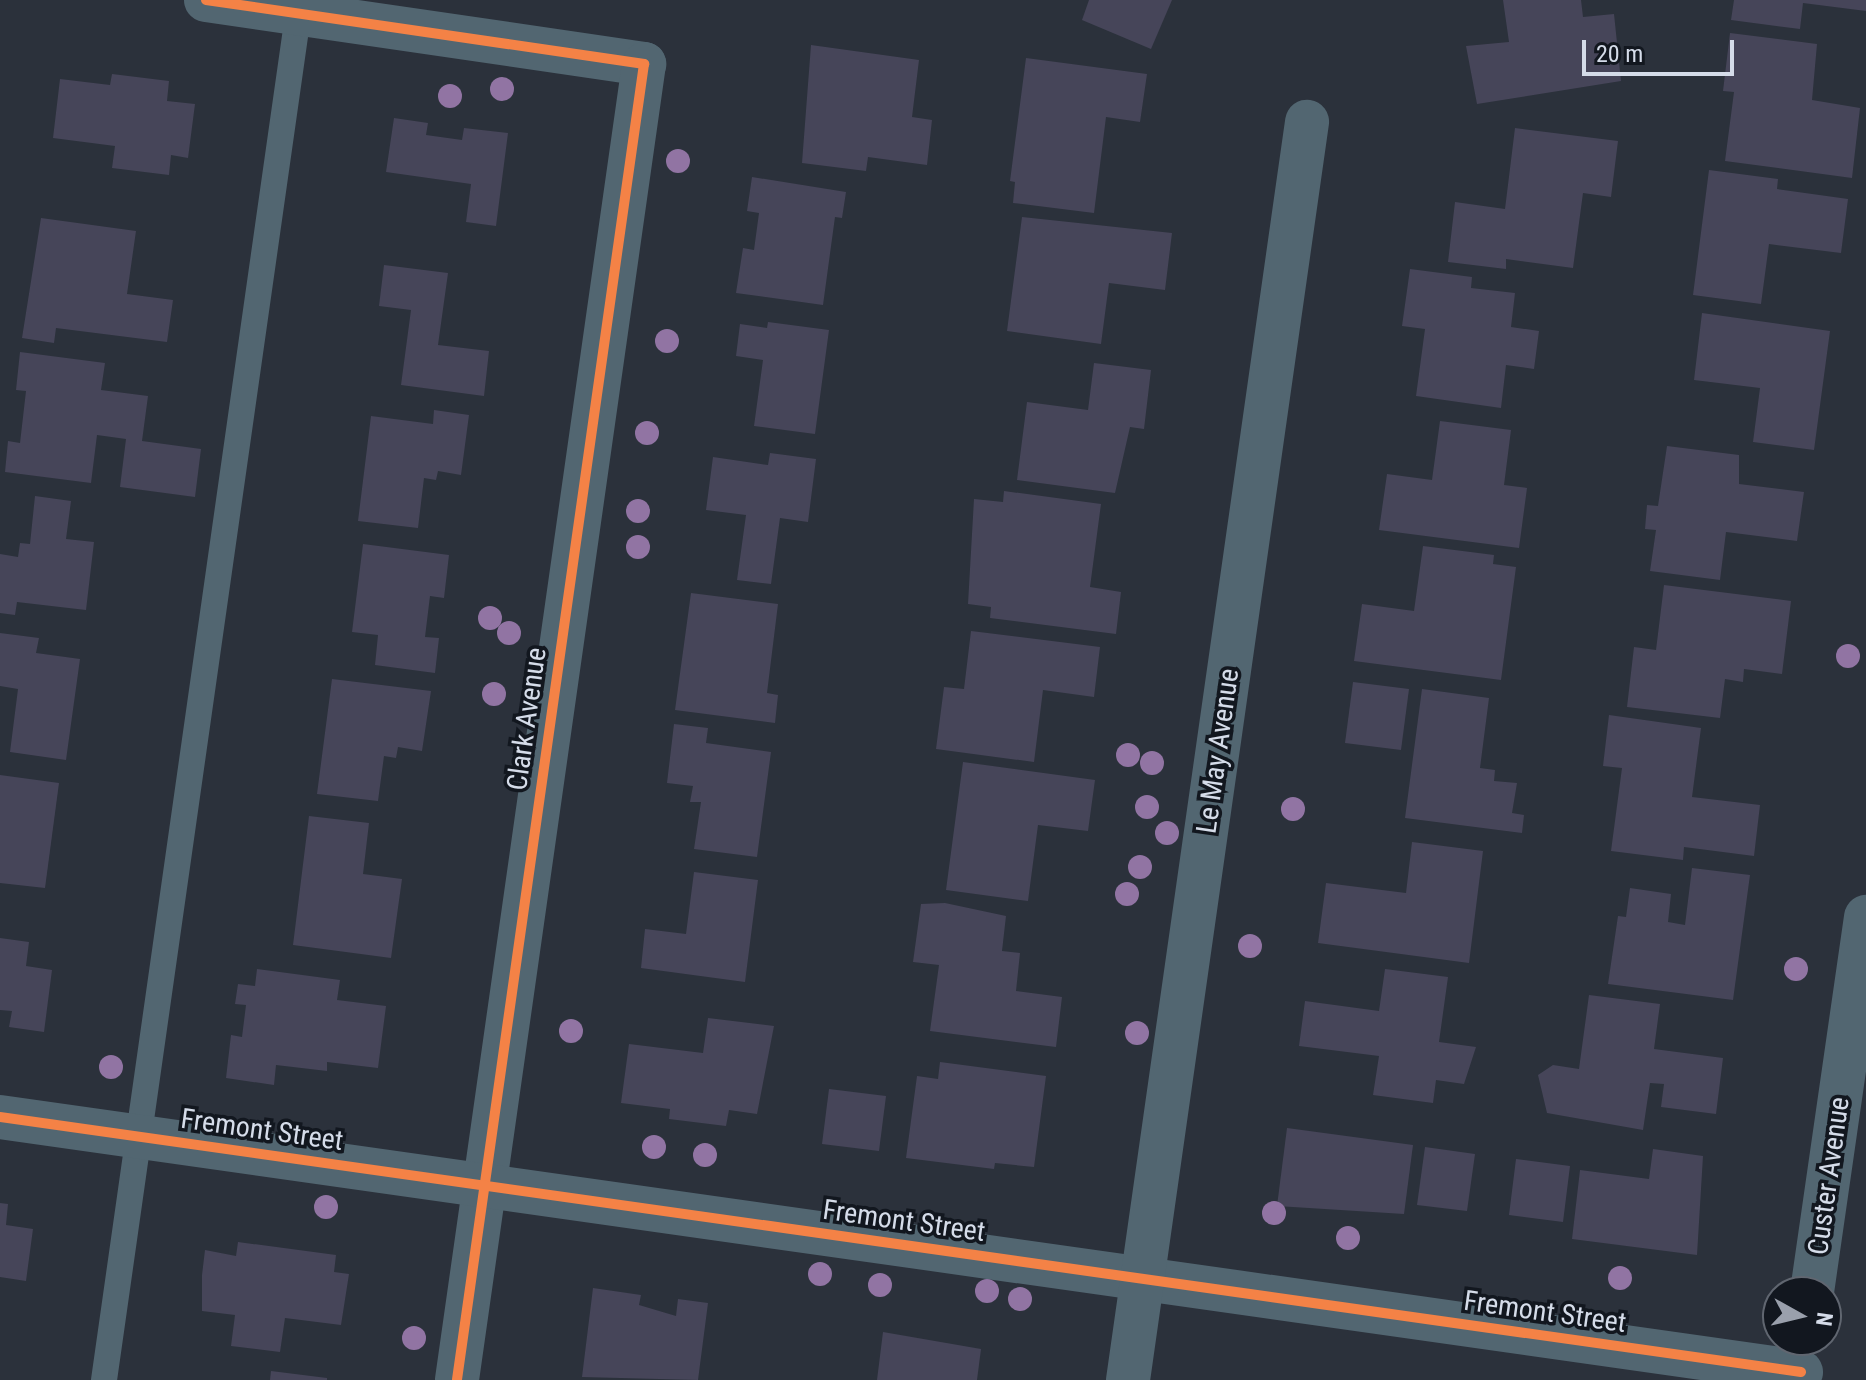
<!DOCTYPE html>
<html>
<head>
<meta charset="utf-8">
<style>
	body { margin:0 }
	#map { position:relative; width:1866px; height:1380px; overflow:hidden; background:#2b313b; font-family:"Roboto Condensed",sans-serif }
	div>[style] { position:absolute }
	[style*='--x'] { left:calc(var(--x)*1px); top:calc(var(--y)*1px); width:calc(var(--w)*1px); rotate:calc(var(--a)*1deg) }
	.building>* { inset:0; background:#464559 }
	.lane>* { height:26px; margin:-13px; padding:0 13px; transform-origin:13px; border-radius:13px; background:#526671 }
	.street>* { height:44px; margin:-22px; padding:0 22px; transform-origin:22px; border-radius:22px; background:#526671 }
	.cycleway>* { height:10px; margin:-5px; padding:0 5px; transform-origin:5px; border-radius:5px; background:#f48246 }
	.trees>* { width:24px; height:24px; margin:-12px; border-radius:50%; background:#9174a3 }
	span { translate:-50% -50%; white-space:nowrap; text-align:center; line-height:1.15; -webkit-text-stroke:7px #12171f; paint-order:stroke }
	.street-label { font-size:28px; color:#d5dce9 }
	.north { position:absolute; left:1762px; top:1276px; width:80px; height:80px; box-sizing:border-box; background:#12171f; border:2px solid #606670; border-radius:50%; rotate:98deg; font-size:22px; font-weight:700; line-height:32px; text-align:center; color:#d5dce9 }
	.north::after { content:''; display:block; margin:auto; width:28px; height:36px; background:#9aa0ac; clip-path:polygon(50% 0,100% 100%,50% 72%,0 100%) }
	.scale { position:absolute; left:1582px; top:40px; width:152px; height:36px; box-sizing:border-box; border:4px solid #d5dce9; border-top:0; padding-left:10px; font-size:24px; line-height:28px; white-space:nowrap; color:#d5dce9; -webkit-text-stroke:6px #12171f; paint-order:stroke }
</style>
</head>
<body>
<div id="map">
	<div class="building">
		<div style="clip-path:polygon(1089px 0,1172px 0,1151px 49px,1082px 20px)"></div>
		<div style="clip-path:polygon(1503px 0,1581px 0,1583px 17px,1614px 14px,1621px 81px,1477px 104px,1466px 46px,1509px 42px)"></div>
		<div style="clip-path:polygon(1734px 0,1866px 0,1866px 11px,1803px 3px,1800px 29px,1731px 20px)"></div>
		<div style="clip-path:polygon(1730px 33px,1817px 44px,1812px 100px,1860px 108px,1852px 178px,1725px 161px,1734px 92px,1723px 91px)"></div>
		<div style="clip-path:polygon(811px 45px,919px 60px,912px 117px,932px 120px,927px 165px,868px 157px,866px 171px,802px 163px)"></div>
		<div style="clip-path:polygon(1026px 58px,1147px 74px,1140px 122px,1106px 117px,1094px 213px,1013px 203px,1015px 182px,1010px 181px)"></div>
		<div style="clip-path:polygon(112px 74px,169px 81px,167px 101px,195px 104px,188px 158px,171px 155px,169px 175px,112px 168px,115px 146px,53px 138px,60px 79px,110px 85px)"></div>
		<div style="clip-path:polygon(394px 118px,428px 123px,426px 135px,462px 140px,464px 128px,508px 133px,496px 226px,466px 222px,471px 184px,386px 172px)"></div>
		<div style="clip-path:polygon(1515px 128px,1618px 141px,1611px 197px,1583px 193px,1573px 268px,1506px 259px,1506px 269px,1448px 262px,1455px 202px,1505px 209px)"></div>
		<div style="clip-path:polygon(1709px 170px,1778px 179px,1777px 189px,1848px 199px,1841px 253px,1769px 244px,1761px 304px,1693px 295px)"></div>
		<div style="clip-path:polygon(752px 177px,846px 192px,842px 218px,835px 217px,823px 305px,736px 293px,743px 248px,754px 250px,759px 213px,747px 211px)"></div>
		<div style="clip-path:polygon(1022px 217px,1172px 233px,1165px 290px,1109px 283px,1101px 344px,1007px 331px)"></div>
		<div style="clip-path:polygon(41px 218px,136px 231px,127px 294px,173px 300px,167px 342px,56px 328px,54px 343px,22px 338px)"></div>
		<div style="clip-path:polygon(384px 265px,448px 273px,438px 345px,489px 351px,484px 396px,401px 385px,411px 310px,379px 306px)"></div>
		<div style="clip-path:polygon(1410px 269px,1472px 277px,1471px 288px,1515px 293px,1511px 327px,1539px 331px,1534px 369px,1506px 365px,1501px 408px,1416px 396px,1425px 329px,1402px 326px)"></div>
		<div style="clip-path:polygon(1702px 313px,1830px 331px,1814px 450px,1753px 442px,1760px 388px,1694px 380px)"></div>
		<div style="clip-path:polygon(768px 322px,829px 330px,815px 434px,754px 426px,763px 360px,736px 356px,740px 324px,767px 328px)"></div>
		<div style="clip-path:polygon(20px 352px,105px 363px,101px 390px,148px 396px,142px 441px,201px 449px,195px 497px,120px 487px,126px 439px,97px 435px,91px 483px,5px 472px,8px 441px,20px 443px,26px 391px,16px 390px)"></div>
		<div style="clip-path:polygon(1094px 363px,1151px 370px,1144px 429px,1130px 427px,1115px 493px,1017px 480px,1027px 402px,1088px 410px)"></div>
		<div style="clip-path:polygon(434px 410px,469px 415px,461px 475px,438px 471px,436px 480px,424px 478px,418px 528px,358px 521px,371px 416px,433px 424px)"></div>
		<div style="clip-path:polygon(1440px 421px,1511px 430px,1504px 485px,1527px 488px,1519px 548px,1379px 530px,1387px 474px,1432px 480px)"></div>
		<div style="clip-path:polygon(1667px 446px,1739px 455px,1739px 484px,1804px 492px,1797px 541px,1726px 532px,1720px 580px,1650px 571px,1656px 530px,1645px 529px,1647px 505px,1658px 506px)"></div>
		<div style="clip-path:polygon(770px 453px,816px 459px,808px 522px,780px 518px,771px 584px,737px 580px,746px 515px,706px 510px,713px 457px,768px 465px)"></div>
		<div style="clip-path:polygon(1004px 491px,1101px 504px,1090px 587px,1121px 592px,1116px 634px,990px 618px,991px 607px,968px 604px,974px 499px,1003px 502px)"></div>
		<div style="clip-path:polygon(35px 496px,71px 501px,66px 539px,94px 542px,86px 610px,17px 602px,15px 615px,0 613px,0 554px,18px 557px,20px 543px,30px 544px)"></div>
		<div style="clip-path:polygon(363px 544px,449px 555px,444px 598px,430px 596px,425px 637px,439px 638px,435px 673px,375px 665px,378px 635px,352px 632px)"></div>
		<div style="clip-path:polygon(1423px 546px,1494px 555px,1493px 564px,1516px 567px,1501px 680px,1354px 661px,1362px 604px,1414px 611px)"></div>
		<div style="clip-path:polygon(1664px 585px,1791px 601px,1782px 674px,1744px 669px,1743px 682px,1725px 679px,1720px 718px,1627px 707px,1634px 647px,1656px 650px)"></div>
		<div style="clip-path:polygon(691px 593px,778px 604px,767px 693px,778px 695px,775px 723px,675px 710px)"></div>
		<div style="clip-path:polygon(971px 631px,1100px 647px,1094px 697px,1043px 690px,1034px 762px,936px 749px,944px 687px,964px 689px)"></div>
		<div style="clip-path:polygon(0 633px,39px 638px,36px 653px,80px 659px,66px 760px,10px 752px,18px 689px,0 686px)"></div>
		<div style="clip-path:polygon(332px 679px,431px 691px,422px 751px,398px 747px,396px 758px,384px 756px,378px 801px,317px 794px)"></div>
		<div style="clip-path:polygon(1353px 682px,1409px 689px,1401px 750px,1345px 743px)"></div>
		<div style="clip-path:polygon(1422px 689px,1489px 698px,1480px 768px,1495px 770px,1494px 781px,1517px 783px,1512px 813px,1524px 815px,1522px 833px,1405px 818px)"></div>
		<div style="clip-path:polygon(1609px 715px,1701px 728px,1692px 797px,1760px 805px,1754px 856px,1684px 847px,1683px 860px,1611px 851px,1622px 768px,1603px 766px)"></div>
		<div style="clip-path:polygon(674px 724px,708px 728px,706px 743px,771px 752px,757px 857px,694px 849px,701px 802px,690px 802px,693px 786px,667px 783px)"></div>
		<div style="clip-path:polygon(963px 762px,1095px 780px,1088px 831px,1038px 825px,1028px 901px,946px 890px)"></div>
		<div style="clip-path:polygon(0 775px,59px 783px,45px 888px,0 883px)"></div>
		<div style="clip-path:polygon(309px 816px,369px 823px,363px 874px,402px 879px,391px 958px,293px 945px)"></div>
		<div style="clip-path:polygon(1412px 842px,1483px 851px,1469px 963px,1318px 943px,1326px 883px,1406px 893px)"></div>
		<div style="clip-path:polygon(1692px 868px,1750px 875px,1733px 1000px,1608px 984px,1618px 916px,1626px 917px,1630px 888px,1671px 894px,1668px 922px,1685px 925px)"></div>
		<div style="clip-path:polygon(694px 872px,758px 880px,745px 982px,641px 968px,645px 929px,686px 934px)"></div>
		<div style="clip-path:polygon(945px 903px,1006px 916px,1002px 951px,1020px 953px,1016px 991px,1062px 997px,1056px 1047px,930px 1031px,939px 965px,913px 962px,921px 904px)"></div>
		<div style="clip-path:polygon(0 938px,29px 942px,26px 966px,52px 970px,44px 1032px,9px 1027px,12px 1011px,0 1010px)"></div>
		<div style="clip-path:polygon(257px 969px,340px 980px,337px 1000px,386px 1006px,378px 1068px,327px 1062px,327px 1071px,276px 1065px,274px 1085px,226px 1078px,231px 1035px,242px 1037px,246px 1005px,235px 1004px,238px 984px,255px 986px)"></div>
		<div style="clip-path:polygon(1385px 969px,1448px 977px,1439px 1042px,1476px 1047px,1464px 1084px,1436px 1080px,1433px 1103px,1373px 1095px,1379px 1056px,1299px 1046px,1305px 1001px,1379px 1011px)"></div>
		<div style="clip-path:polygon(1589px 995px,1660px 1004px,1654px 1049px,1723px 1058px,1716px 1114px,1661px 1107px,1664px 1084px,1650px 1083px,1643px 1130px,1547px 1113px,1538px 1075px,1553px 1065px,1579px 1069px)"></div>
		<div style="clip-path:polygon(708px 1018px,774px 1026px,757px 1114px,729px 1110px,726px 1126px,669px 1119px,670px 1109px,621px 1103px,629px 1044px,703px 1053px)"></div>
		<div style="clip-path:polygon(940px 1062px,1046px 1076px,1034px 1167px,995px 1163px,994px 1169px,906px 1158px,917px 1076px,938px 1079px)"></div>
		<div style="clip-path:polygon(829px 1089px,886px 1096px,879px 1151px,822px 1144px)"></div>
		<div style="clip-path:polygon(1287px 1128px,1413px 1145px,1404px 1214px,1277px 1206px)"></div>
		<div style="clip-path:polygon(1425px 1147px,1475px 1154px,1467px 1211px,1417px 1205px)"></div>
		<div style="clip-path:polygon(1653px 1149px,1703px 1156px,1697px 1255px,1572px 1239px,1580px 1170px,1649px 1179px)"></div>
		<div style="clip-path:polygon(1516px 1159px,1570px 1166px,1563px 1222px,1509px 1215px)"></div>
		<div style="clip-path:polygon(0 1203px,8px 1204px,6px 1225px,33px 1229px,26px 1281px,0 1277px)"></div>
		<div style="clip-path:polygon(238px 1242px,336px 1255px,334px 1272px,349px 1274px,341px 1325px,285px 1318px,280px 1352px,231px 1346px,235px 1315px,202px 1311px,202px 1275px,205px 1250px,236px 1256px)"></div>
		<div style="clip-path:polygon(593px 1288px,641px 1295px,639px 1305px,676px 1316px,678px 1299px,708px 1303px,698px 1380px,582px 1377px)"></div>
		<div style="clip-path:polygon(883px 1332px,981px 1349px,977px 1380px,877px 1380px)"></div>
		<div style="clip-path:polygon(271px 1371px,327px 1378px,327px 1380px,270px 1380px)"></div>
	</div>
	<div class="lane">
		<div style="--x:104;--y:1380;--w:1378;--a:-81.91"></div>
	</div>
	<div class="street">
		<div style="--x:206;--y:0;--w:443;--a:8.3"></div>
		<div style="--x:644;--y:64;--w:1329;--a:98.09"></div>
		<div style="--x:0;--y:1117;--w:1819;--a:8.06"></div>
		<div style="--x:1812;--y:1292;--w:379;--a:-81.8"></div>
		<div style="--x:1128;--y:1380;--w:1271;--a:-81.9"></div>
	</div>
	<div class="cycleway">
		<div style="--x:206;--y:0;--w:443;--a:8.3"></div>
		<div style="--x:644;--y:64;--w:1329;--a:98.09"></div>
		<div style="--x:0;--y:1117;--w:1819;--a:8.06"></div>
	</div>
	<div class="trees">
		<div style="left:502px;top:89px"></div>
		<div style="left:450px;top:96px"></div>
		<div style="left:678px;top:161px"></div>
		<div style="left:667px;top:341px"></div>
		<div style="left:647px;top:433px"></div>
		<div style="left:638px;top:511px"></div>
		<div style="left:638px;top:547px"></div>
		<div style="left:490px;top:618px"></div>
		<div style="left:509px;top:633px"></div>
		<div style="left:1848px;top:656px"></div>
		<div style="left:494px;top:694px"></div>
		<div style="left:1128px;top:755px"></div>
		<div style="left:1152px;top:763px"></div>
		<div style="left:1147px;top:807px"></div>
		<div style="left:1293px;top:809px"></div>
		<div style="left:1167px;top:833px"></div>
		<div style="left:1140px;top:867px"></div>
		<div style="left:1127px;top:894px"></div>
		<div style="left:1250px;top:946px"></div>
		<div style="left:1796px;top:969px"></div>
		<div style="left:571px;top:1031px"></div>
		<div style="left:1137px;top:1033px"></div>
		<div style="left:111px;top:1067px"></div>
		<div style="left:654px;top:1147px"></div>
		<div style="left:705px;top:1155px"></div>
		<div style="left:326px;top:1207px"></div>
		<div style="left:1274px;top:1213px"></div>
		<div style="left:1348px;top:1238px"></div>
		<div style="left:820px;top:1274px"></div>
		<div style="left:1620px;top:1278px"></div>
		<div style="left:880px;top:1285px"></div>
		<div style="left:987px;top:1291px"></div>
		<div style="left:1020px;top:1299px"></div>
		<div style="left:414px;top:1338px"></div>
	</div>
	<div class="street-label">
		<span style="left:527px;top:719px;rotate:-82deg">Clark Avenue</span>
		<span style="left:1218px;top:751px;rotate:-82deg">Le May Avenue</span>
		<span style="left:262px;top:1130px;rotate:8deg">Fremont Street</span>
		<span style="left:1829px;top:1176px;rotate:-82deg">Custer Avenue</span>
		<span style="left:904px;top:1221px;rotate:8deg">Fremont Street</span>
		<span style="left:1545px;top:1312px;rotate:8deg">Fremont Street</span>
	</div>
	<div class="north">N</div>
	<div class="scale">20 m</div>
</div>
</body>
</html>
